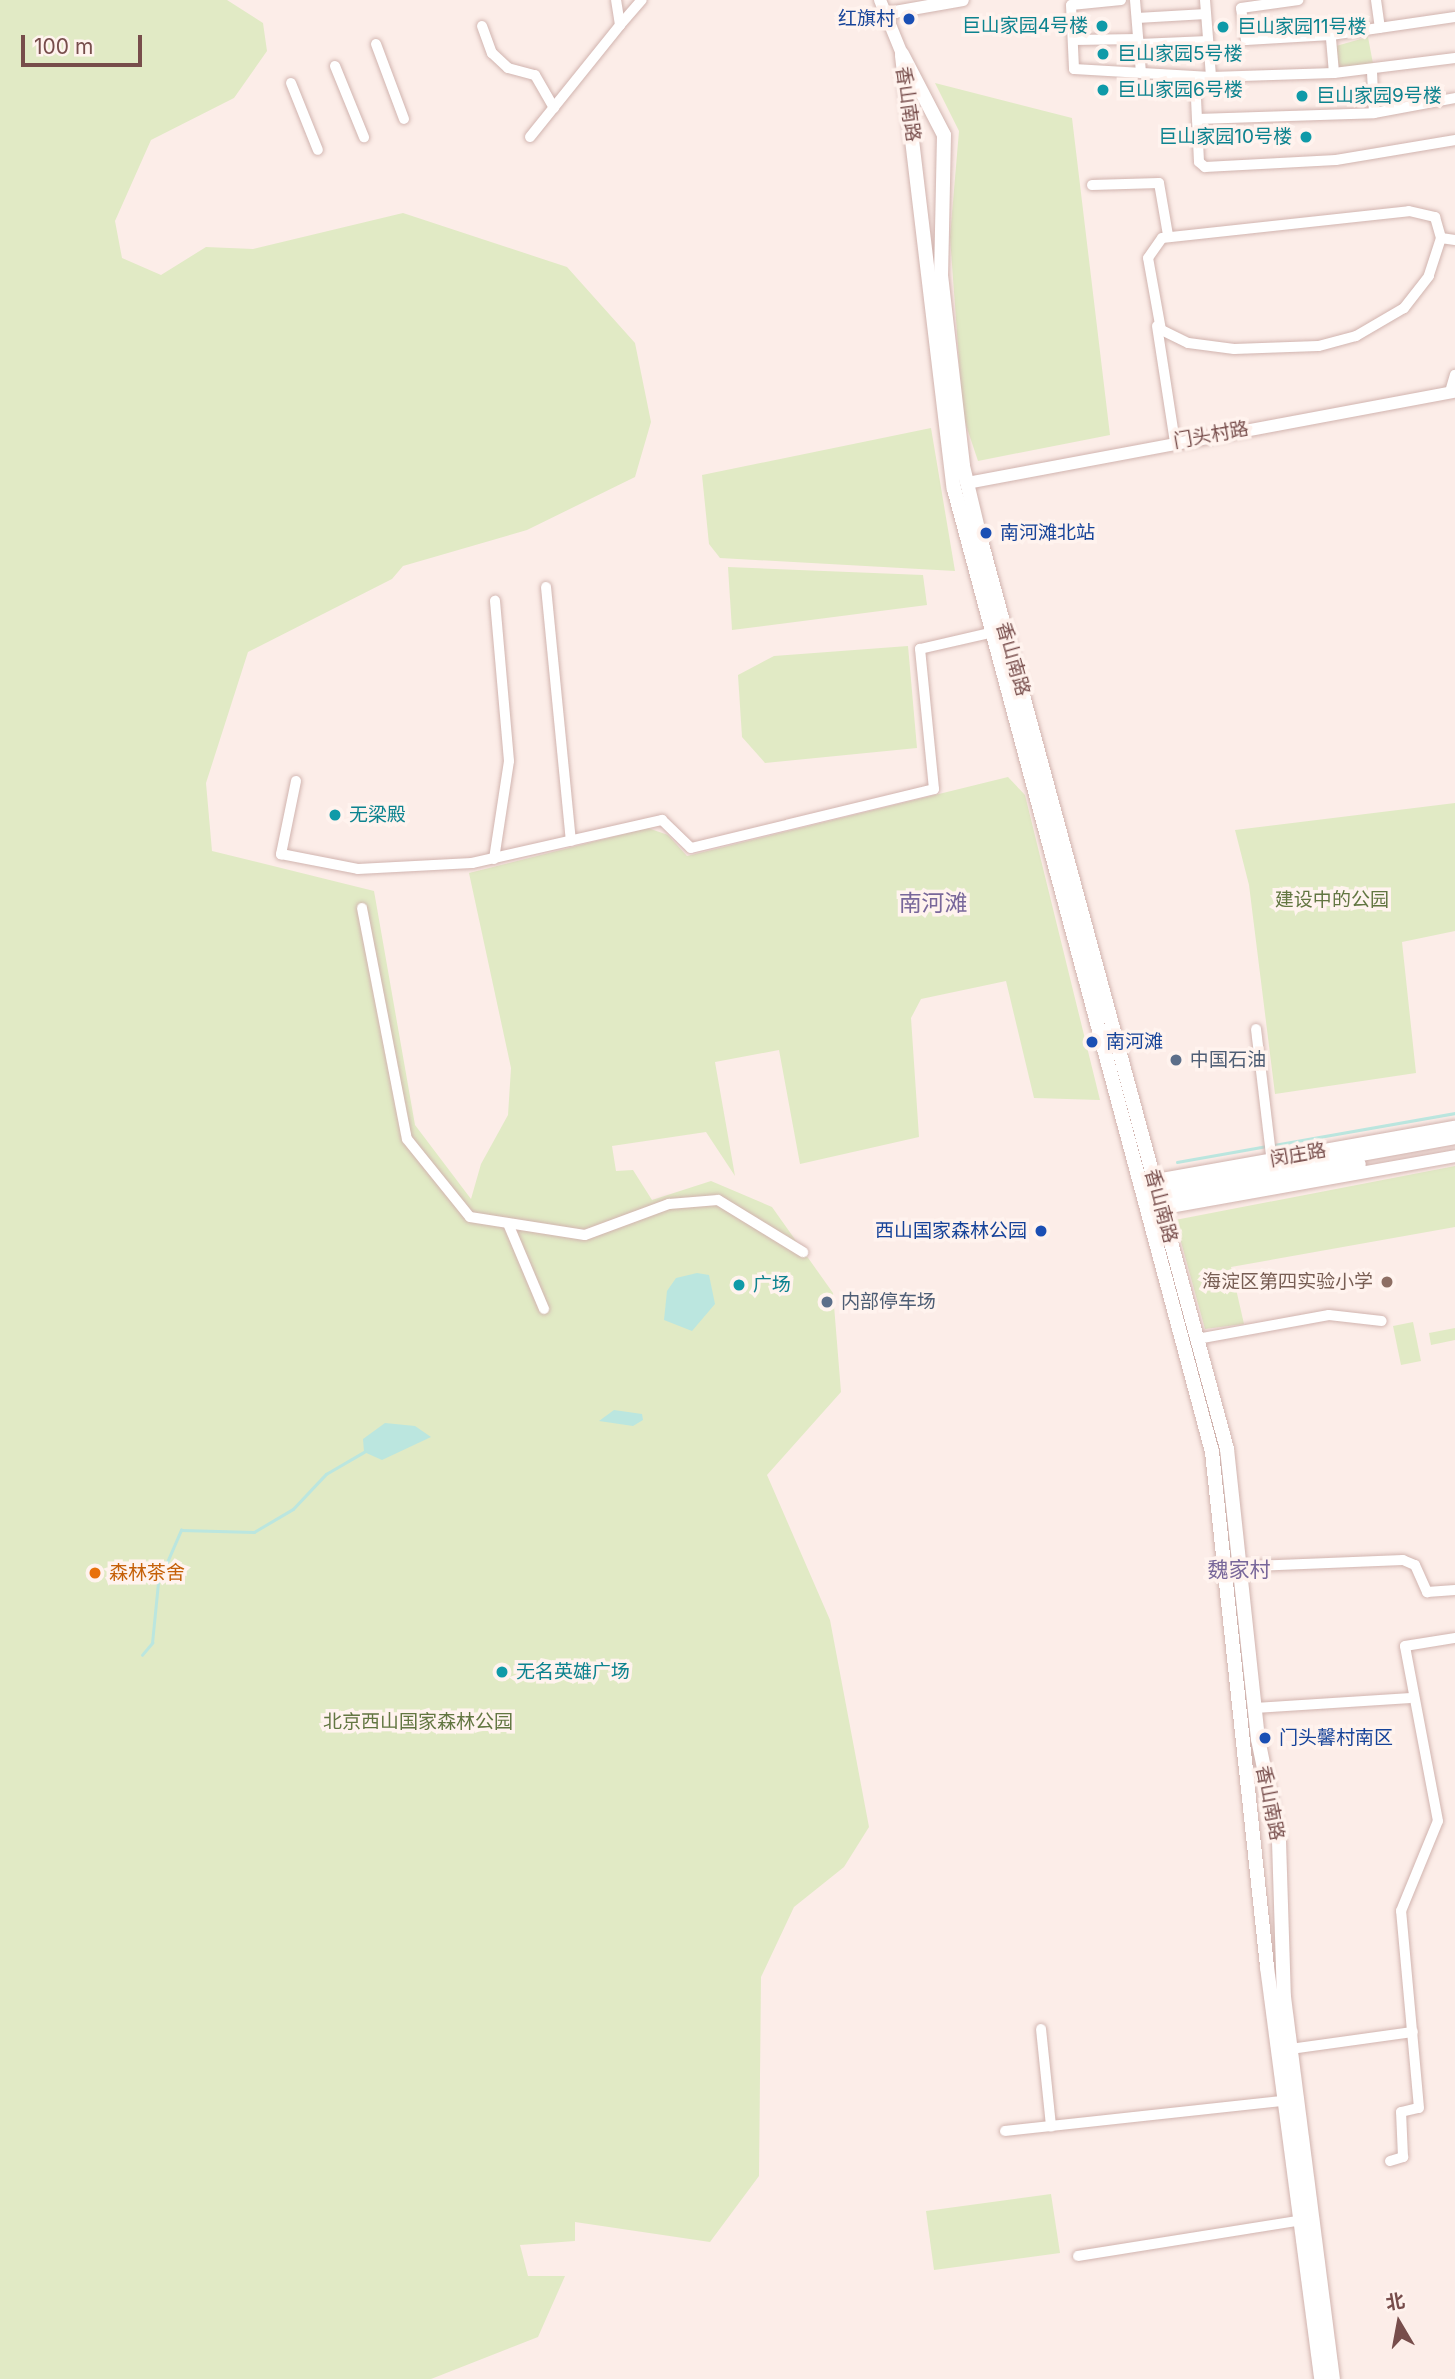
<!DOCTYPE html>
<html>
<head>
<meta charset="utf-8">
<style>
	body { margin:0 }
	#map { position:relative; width:1455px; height:2379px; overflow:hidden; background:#fcede8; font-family:Inter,"Noto Sans SC",sans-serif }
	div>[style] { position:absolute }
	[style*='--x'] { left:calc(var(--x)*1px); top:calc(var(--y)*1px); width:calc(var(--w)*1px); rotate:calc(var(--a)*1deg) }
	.green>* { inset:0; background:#e1eac5 }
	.water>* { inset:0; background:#bbe6df }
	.stream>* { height:2.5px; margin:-1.25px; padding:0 1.25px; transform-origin:1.25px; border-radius:1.25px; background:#bbe6df }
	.roads { filter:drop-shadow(0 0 2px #d1b4af) drop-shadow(0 0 2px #d1b4af) }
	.minor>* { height:10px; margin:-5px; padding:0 5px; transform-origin:5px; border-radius:5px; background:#fff }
	.tertiary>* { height:12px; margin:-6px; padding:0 6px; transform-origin:6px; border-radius:6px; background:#fff }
	.secondary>* { height:14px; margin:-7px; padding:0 7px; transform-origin:7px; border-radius:7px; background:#fff }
	.dots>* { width:19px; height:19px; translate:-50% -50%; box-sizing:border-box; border:4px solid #fff3ee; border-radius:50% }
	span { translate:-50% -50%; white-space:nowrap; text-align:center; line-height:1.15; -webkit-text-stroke:7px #fff3ee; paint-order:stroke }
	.transit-label { font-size:19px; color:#164399 }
	.right { translate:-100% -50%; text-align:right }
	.left { translate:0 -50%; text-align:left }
	.culture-label { font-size:19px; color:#0d838f }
	.street-label { font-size:19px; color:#774d4b }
	.park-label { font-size:19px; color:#627641 }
	.service-label { font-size:19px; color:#4e5e75 }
	.education-label { font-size:19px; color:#785e54 }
	.food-label { font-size:19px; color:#c56008 }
	.neighbourhood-label { font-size:21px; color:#78679a }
	.quarter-label { font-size:23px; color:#78679a }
	.north { position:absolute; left:1364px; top:2288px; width:70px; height:70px; -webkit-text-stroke:5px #fff3ee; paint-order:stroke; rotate:350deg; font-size:19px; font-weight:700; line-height:28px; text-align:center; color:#774d4b }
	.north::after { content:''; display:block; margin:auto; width:24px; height:32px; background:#774d4b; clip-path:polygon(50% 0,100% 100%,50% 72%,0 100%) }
	.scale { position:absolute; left:21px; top:35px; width:121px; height:32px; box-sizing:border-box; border:4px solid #774d4b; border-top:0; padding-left:9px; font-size:21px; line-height:24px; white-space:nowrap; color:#774d4b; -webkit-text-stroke:5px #fff3ee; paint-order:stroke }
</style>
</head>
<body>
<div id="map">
	<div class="green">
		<div style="clip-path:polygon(0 0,227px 0,263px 23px,267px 51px,234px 98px,151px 140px,115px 221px,122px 258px,161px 275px,206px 247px,253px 249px,403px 213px,567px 267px,635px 343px,651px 422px,635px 477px,527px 530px,403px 566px,392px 579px,248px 652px,206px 783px,212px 851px,374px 891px,415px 1125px,471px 1199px,481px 1164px,508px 1115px,511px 1068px,469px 873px,648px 828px,668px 835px,687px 856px,1008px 777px,1025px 795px,1100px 1100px,1034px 1098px,1006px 981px,921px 999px,911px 1018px,919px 1137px,800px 1164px,779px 1050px,715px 1062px,735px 1176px,706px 1132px,612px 1146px,616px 1171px,633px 1170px,652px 1200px,711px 1181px,772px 1207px,833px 1293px,841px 1392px,767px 1475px,830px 1620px,869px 1827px,844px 1867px,794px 1907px,761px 1977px,759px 2176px,710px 2242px,575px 2222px,575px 2241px,520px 2245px,528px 2276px,565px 2276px,538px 2337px,431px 2379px,0 2379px)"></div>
		<div style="clip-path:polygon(1368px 37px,1374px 69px,1340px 73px,1336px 46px)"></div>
		<div style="clip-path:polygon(935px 83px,1072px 118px,1110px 435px,978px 461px,963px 416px,950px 237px,959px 131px)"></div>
		<div style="clip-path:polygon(931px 428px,955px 571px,720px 558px,709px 544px,702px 475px)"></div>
		<div style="clip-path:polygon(728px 567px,923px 575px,927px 605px,732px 630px)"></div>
		<div style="clip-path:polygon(908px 646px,917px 748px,765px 763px,742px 737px,738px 675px,774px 656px)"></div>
		<div style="clip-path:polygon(1455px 803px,1455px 931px,1402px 942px,1416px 1073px,1275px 1094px,1249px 885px,1235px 830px)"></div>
		<div style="clip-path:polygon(1455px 1166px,1455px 1227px,1231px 1267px,1244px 1324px,1205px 1329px,1175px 1220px)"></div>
		<div style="clip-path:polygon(1413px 1322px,1421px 1361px,1401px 1365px,1393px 1326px)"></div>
		<div style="clip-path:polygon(1455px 1328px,1455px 1340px,1431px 1345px,1429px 1333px)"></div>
		<div style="clip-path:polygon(1051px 2194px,1060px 2253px,934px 2270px,926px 2211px)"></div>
	</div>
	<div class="water">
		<div style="clip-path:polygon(697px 1273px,709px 1275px,715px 1304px,692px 1331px,664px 1320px,667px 1291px,676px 1278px)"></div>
		<div style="clip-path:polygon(614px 1410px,642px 1414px,643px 1420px,633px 1426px,599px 1421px)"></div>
		<div style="clip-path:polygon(385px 1423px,415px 1426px,431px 1437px,382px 1460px,364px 1452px,363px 1439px)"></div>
	</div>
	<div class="stream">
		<div style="--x:1274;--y:1145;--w:184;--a:-10"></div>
		<div style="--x:1177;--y:1162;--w:91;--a:-10.1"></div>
		<div style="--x:142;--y:1655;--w:16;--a:-50"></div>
		<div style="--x:152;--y:1643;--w:60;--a:-84.3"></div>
		<div style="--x:158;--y:1583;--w:58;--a:-66.5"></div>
		<div style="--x:181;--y:1530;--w:73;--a:1.6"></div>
		<div style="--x:254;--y:1532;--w:45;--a:-30.5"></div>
		<div style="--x:293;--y:1509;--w:48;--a:-46.7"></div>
		<div style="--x:326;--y:1474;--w:44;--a:-30.1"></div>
	</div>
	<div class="roads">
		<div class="minor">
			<div style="--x:1121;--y:0;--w:50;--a:174.3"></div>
			<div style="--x:1071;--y:5;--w:64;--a:87.3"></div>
			<div style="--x:1074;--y:69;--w:137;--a:3.3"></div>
			<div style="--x:1135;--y:0;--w:73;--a:85.3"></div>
			<div style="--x:1205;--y:0;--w:77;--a:85.5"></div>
			<div style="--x:1211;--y:77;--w:123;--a:-1.9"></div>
			<div style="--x:1334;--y:73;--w:38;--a:-95"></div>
			<div style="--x:1331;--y:35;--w:85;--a:176.6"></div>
			<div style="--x:1246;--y:40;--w:32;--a:-99"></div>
			<div style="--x:1241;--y:8;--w:58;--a:-8"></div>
			<div style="--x:1376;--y:0;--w:28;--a:82"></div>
			<div style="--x:1137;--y:18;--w:69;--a:-3.3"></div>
			<div style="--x:620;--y:25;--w:33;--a:-49"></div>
			<div style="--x:482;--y:26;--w:29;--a:70"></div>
			<div style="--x:492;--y:53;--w:22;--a:43"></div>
			<div style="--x:508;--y:68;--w:28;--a:15"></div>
			<div style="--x:535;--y:75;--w:38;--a:60"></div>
			<div style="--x:1331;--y:35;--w:125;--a:-8.3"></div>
			<div style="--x:1073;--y:40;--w:65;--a:-0.9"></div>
			<div style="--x:376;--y:44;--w:80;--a:69.5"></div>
			<div style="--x:1139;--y:44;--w:69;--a:-2.5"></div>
			<div style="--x:335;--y:66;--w:77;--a:67.8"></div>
			<div style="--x:1372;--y:72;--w:41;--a:87.2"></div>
			<div style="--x:1334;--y:73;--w:122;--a:-7.1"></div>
			<div style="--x:1195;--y:77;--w:85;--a:87.3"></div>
			<div style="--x:1199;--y:162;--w:8;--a:40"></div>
			<div style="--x:1205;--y:167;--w:131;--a:-3.1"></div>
			<div style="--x:1336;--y:160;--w:121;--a:-9.5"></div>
			<div style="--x:291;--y:83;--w:72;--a:68.1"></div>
			<div style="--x:1197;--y:119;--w:177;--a:-1.9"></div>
			<div style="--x:1374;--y:113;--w:82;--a:-10.5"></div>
			<div style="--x:530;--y:137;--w:144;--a:-51.2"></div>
			<div style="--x:620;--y:25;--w:25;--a:-99"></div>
			<div style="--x:1092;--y:185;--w:67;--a:-1.7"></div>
			<div style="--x:1159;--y:183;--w:53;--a:80.2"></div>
			<div style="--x:1409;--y:211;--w:27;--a:13"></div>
			<div style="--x:1435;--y:217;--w:22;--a:74"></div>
			<div style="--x:1441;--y:238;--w:40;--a:108"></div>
			<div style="--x:1429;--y:276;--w:41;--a:128"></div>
			<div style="--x:1404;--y:308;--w:56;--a:149.7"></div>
			<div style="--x:1356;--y:336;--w:39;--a:165"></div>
			<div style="--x:1318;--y:346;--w:84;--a:178"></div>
			<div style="--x:1234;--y:349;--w:46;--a:-172.6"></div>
			<div style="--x:1188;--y:343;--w:30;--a:-154"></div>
			<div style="--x:1161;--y:330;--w:73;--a:-100.2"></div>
			<div style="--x:1148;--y:258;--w:24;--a:-55"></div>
			<div style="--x:1162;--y:238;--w:248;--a:-6.2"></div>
			<div style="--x:1441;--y:238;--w:14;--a:8"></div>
			<div style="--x:1157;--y:326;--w:117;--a:81.2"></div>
			<div style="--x:1450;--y:392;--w:18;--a:-74"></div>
			<div style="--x:546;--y:587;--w:255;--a:84.4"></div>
			<div style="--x:296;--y:781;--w:75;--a:101.6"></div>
			<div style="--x:281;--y:854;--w:78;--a:11"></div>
			<div style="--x:358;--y:869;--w:114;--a:-3"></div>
			<div style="--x:472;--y:863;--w:195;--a:-12.8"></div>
			<div style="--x:662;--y:820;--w:40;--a:44"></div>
			<div style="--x:691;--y:848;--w:250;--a:-13.6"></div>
			<div style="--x:934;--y:789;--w:141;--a:-95.7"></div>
			<div style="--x:920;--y:649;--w:72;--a:-12.9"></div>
			<div style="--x:494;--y:859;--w:99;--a:-81.3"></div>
			<div style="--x:509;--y:761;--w:161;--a:-95"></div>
			<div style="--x:362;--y:908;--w:235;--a:79"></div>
			<div style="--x:407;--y:1139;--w:100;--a:51.1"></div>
			<div style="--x:470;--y:1217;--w:116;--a:8.9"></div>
			<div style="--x:585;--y:1235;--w:90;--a:-20.3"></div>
			<div style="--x:669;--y:1204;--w:49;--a:-4.7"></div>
			<div style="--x:718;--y:1200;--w:100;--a:31.5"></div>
			<div style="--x:1256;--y:1029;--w:136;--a:83.2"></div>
			<div style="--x:509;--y:1226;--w:90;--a:67.1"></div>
			<div style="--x:1197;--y:1339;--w:134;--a:-10.3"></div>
			<div style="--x:1329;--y:1315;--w:53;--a:6.5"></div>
			<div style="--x:1229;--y:1567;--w:174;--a:-2.3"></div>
			<div style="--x:1403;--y:1560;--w:13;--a:23"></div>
			<div style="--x:1415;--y:1565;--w:30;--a:66"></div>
			<div style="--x:1427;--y:1592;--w:28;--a:-4"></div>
			<div style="--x:1256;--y:1708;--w:154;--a:-3.7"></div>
			<div style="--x:1041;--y:2029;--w:98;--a:84.1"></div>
			<div style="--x:1290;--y:2049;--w:124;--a:-7.9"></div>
			<div style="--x:1005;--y:2131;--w:280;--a:-6.2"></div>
			<div style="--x:1390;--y:2161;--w:14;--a:-17"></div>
			<div style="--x:1403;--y:2157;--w:45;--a:-92.5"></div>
			<div style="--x:1401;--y:2112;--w:18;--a:-13"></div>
			<div style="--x:1419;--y:2108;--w:198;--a:-95.2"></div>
			<div style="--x:1401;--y:1911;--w:97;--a:-67.7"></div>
			<div style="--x:1438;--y:1821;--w:178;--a:-100.7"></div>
			<div style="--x:1405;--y:1646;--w:51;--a:-9.1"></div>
			<div style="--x:1078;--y:2256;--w:222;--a:-9.1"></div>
		</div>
		<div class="tertiary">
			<div style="--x:880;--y:0;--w:58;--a:67.8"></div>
			<div style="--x:889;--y:13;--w:75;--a:-10"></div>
			<div style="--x:967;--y:483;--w:496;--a:-10.6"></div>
			<div style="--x:1145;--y:1182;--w:315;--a:-10.1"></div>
			<div style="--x:1153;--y:1210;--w:307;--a:-10.1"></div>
		</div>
		<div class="secondary">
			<div style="--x:902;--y:54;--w:91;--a:62.6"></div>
			<div style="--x:944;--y:135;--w:140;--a:91.2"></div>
			<div style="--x:941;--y:275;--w:192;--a:83.4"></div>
			<div style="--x:963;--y:466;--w:69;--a:76.6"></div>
			<div style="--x:979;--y:533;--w:949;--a:74.85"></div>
			<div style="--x:1227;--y:1449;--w:292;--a:83.9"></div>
			<div style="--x:1258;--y:1739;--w:104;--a:78.4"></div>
			<div style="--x:1279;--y:1841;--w:156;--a:88.2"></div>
			<div style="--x:1284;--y:1997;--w:385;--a:82.7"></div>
			<div style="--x:902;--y:56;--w:436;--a:83.2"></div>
			<div style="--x:954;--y:489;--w:997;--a:75"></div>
			<div style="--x:1212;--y:1452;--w:518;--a:83.9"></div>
			<div style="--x:1267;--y:1967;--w:416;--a:82.5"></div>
			<div style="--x:1150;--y:1192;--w:310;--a:-10.2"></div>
			<div style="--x:1152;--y:1201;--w:210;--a:-10.1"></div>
		</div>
	</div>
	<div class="dots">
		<div style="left:909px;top:19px;background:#1a4fb4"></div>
		<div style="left:1102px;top:26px;background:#0f9aa8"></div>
		<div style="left:1223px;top:27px;background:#0f9aa8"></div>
		<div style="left:1103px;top:54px;background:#0f9aa8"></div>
		<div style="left:1103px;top:90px;background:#0f9aa8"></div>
		<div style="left:1302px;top:96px;background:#0f9aa8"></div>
		<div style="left:1306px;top:137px;background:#0f9aa8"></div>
		<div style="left:986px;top:533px;background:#1a4fb4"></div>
		<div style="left:335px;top:815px;background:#0f9aa8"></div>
		<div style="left:1092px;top:1042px;background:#1a4fb4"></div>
		<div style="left:1176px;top:1060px;background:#5c6f8a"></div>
		<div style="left:1041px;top:1231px;background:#1a4fb4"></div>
		<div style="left:1387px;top:1282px;background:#8d6e63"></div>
		<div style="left:739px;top:1285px;background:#0f9aa8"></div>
		<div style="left:827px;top:1302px;background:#5c6f8a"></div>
		<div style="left:95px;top:1573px;background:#e8710a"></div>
		<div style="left:502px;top:1672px;background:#0f9aa8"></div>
		<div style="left:1265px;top:1738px;background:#1a4fb4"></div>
	</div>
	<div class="transit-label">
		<span class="right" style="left:895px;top:19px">红旗村</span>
		<span class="left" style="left:1000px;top:533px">南河滩北站</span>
		<span class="left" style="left:1106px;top:1042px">南河滩</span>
		<span class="right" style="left:1027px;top:1231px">西山国家森林公园</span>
		<span class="left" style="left:1279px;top:1738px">门头馨村南区</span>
	</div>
	<div class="culture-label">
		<span class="right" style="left:1088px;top:26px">巨山家园4号楼</span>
		<span class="left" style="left:1237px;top:27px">巨山家园11号楼</span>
		<span class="left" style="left:1117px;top:54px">巨山家园5号楼</span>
		<span class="left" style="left:1117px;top:90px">巨山家园6号楼</span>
		<span class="left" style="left:1316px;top:96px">巨山家园9号楼</span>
		<span class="right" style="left:1292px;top:137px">巨山家园10号楼</span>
		<span class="left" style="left:349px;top:815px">无梁殿</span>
		<span class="left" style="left:753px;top:1285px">广场</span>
		<span class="left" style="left:516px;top:1672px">无名英雄广场</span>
	</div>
	<div class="street-label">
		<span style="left:908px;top:104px;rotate:82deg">香山南路</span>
		<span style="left:1211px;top:435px;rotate:-10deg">门头村路</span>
		<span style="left:1013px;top:659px;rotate:74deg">香山南路</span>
		<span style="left:1298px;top:1155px;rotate:-10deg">闵庄路</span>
		<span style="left:1161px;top:1206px;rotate:75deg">香山南路</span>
		<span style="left:1270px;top:1803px;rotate:79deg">香山南路</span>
	</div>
	<div class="park-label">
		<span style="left:1332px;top:900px">建设中的公园</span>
		<span style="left:418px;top:1722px">北京西山国家森林公园</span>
	</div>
	<div class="service-label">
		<span class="left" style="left:1190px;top:1060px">中国石油</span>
		<span class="left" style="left:841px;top:1302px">内部停车场</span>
	</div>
	<div class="education-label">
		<span class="right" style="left:1373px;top:1282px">海淀区第四实验小学</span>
	</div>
	<div class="food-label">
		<span class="left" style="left:109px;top:1573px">森林茶舍</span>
	</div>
	<div class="neighbourhood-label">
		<span style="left:1239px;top:1570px">魏家村</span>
	</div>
	<div class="quarter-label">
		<span style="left:933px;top:903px">南河滩</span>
	</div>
	<div class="north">北</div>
	<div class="scale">100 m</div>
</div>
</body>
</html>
